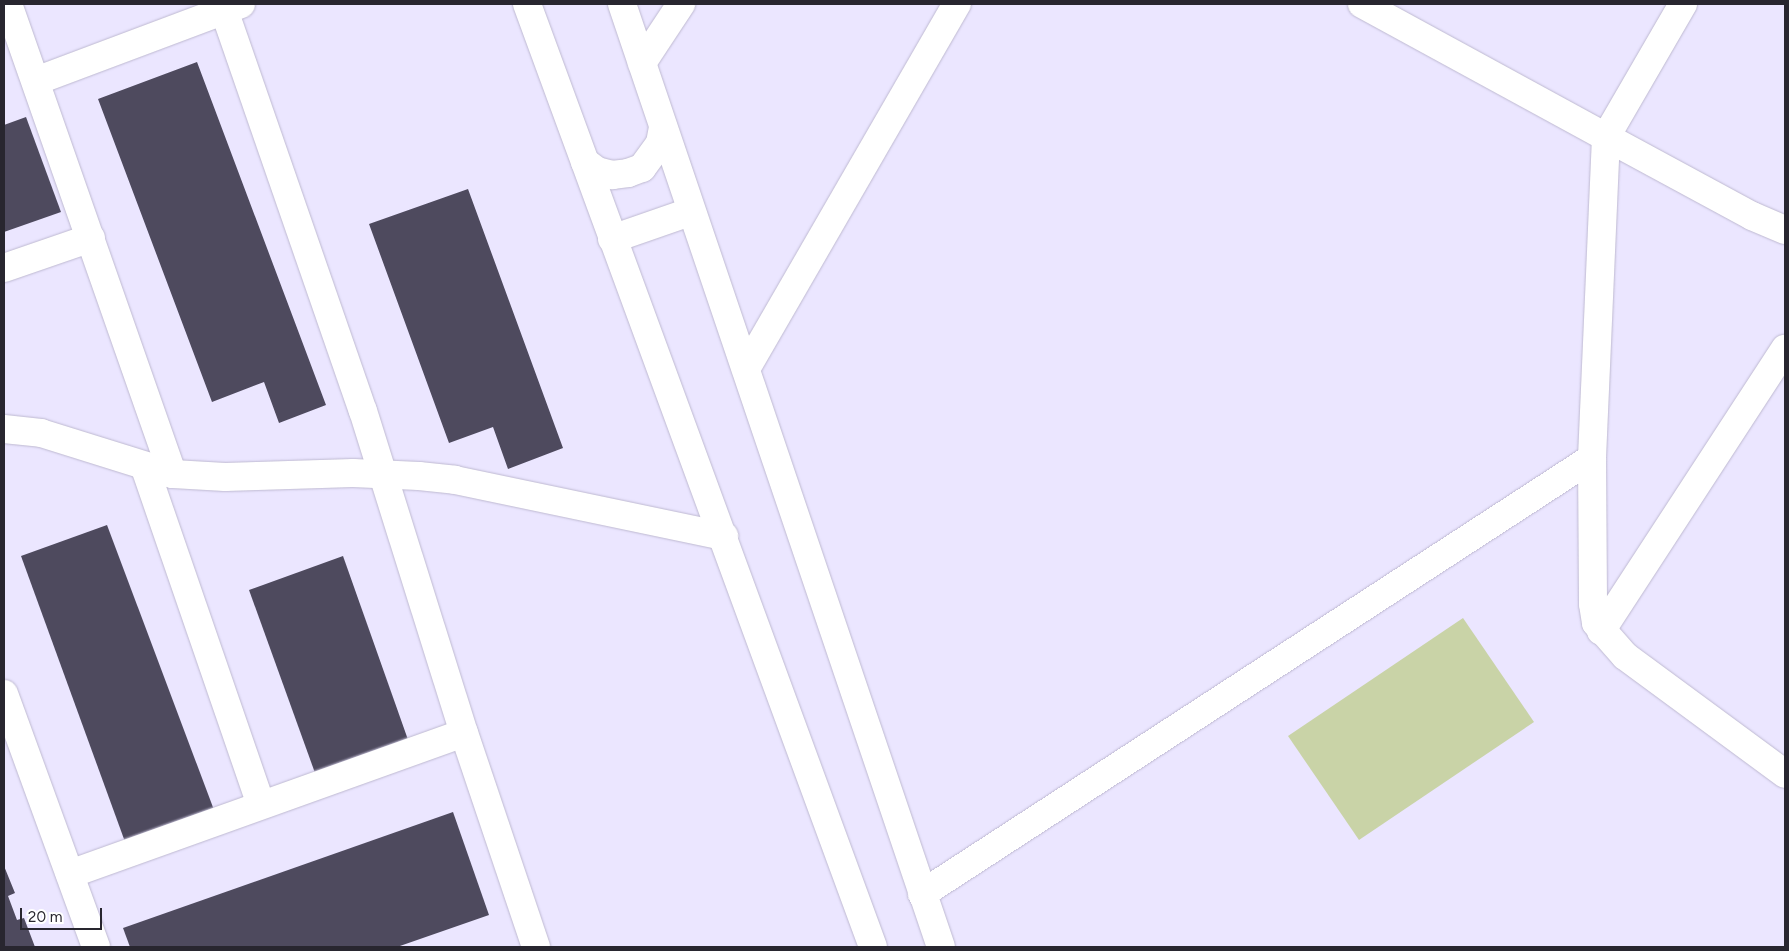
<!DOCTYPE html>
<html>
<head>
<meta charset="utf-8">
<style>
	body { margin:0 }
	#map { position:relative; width:1789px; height:951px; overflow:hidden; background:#ebe6ff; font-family:Figtree,sans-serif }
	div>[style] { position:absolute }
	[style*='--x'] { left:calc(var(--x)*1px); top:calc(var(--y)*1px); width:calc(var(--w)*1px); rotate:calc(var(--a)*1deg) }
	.green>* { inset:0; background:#c9d3a7 }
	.building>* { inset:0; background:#4e4a5e }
	.roads { filter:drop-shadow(0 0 1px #beb9d1) drop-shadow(0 0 1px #beb9d1) }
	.street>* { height:28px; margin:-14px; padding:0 14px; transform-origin:14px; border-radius:14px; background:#fff }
	.secondary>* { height:28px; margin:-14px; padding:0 14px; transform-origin:14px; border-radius:14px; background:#fff }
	span { translate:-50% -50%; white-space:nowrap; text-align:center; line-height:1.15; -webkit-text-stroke:5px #fff; paint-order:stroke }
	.frame { position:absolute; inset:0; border:5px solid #28262f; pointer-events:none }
	.scale { position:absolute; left:20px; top:908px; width:82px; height:22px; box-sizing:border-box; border:2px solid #28262f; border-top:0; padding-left:6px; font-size:15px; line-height:18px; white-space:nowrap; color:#28262f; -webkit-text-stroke:4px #fff; paint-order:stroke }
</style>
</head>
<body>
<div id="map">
	<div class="green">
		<div style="clip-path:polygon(1463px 618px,1534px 722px,1359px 840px,1288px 736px)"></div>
	</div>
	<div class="building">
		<div style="clip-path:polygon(197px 62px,326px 405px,279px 423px,264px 382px,212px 402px,98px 99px)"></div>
		<div style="clip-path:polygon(26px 117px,61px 212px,4px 232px,4px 125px)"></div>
		<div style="clip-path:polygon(468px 189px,563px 448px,508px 469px,493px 427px,449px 443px,369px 224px)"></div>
		<div style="clip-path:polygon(107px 525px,217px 818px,128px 850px,21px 556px)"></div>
		<div style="clip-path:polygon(343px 556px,412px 751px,319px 784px,249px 590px)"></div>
		<div style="clip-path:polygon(453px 812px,489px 915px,397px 947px,130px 947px,123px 928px)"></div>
		<div style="clip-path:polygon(4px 866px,15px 893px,8px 896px,17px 920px,24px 918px,35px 947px,4px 947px)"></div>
	</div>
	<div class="roads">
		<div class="street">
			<div style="--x:8;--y:4;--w:498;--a:70.7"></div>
			<div style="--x:1362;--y:4;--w:278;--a:28.6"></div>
			<div style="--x:1606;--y:137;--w:321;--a:92.5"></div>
			<div style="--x:1592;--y:458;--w:146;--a:89.6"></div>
			<div style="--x:1593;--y:604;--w:19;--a:81"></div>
			<div style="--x:1596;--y:623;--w:44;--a:48.7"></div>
			<div style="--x:1625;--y:656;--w:199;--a:36.4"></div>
			<div style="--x:1683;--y:4;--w:154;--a:120.1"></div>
			<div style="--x:1606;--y:137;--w:166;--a:28.4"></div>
			<div style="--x:1752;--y:216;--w:36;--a:23"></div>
			<div style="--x:224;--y:10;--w:424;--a:70.9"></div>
			<div style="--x:363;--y:411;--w:337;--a:72.6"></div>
			<div style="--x:464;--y:733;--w:226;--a:71.4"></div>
			<div style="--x:642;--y:63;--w:71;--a:-56.5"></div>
			<div style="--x:36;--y:81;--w:219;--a:-20.6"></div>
			<div style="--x:4;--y:268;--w:92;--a:-19"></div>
			<div style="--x:746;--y:369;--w:422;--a:-60"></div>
			<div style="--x:4;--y:429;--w:37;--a:6"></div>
			<div style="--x:41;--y:433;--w:138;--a:17.3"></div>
			<div style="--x:173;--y:474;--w:52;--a:3.3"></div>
			<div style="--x:225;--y:477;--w:128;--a:-1.8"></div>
			<div style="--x:353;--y:473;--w:66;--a:2.6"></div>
			<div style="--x:419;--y:476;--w:36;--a:6"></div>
			<div style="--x:455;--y:480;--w:275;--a:11.8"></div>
			<div style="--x:145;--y:468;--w:356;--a:71"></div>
			<div style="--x:1601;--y:631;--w:337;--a:-56.9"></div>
			<div style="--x:4;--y:694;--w:269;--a:70"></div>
			<div style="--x:70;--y:874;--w:418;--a:-19.7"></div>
			<div style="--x:922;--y:894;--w:799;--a:-33.05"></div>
		</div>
		<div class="secondary">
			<div style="--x:527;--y:4;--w:1004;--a:69.85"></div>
			<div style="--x:622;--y:4;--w:995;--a:71.31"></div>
			<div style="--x:585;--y:162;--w:15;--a:37"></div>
			<div style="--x:597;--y:171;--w:16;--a:15"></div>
			<div style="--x:612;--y:175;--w:16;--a:-7"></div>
			<div style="--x:628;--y:173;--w:15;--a:-20"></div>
			<div style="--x:642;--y:168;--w:31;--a:-54"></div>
			<div style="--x:660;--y:143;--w:15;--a:-79"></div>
			<div style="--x:612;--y:239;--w:83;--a:-19.1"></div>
		</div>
	</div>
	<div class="frame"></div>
	<div class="scale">20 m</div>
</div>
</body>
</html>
